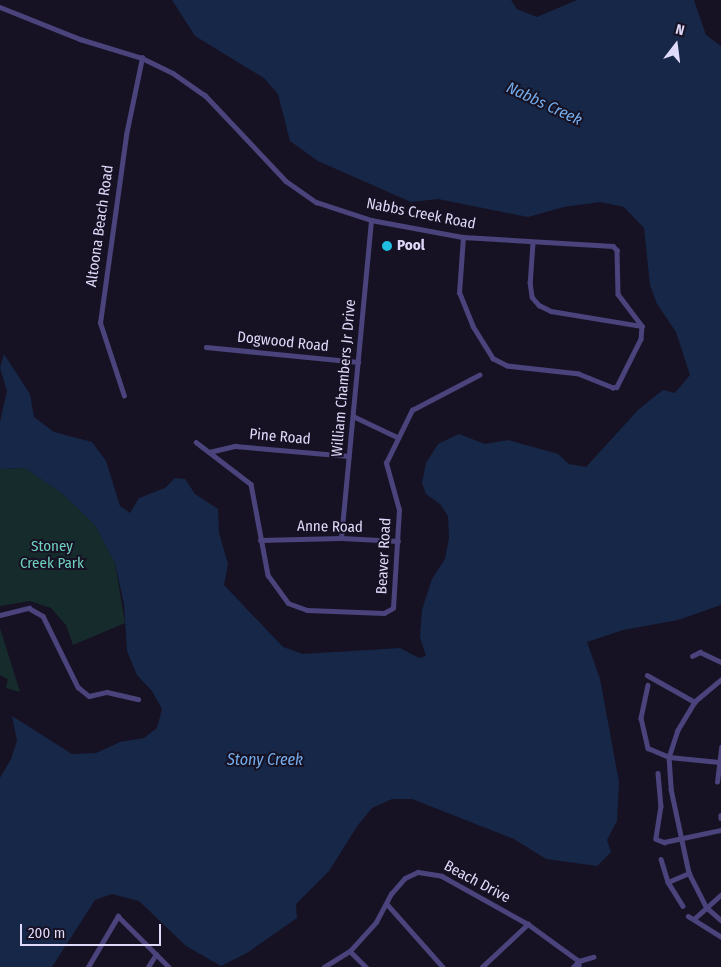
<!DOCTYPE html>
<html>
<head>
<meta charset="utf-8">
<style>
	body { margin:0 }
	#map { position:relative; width:721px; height:967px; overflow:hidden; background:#161223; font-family:"Fira Sans Condensed",sans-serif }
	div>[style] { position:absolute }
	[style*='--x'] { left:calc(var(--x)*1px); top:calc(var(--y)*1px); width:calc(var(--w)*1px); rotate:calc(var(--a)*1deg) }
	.green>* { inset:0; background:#162b2c }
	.water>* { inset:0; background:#172748 }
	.minor>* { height:4.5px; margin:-2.25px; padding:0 2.25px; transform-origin:2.25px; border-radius:2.25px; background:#4a437c }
	.dots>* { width:14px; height:14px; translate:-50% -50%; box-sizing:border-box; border:2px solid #161223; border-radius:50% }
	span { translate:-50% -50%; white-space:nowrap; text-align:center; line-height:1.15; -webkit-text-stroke:4px #161223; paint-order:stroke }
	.street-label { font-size:15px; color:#dfd9fa }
	.poi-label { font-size:15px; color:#dfd9fa; font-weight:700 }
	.left { translate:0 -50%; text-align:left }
	.park-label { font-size:15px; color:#6fd0c0 }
	.water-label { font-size:16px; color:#75acec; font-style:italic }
	.north { position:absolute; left:651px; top:20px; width:50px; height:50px; -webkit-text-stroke:4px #161223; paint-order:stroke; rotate:15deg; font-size:14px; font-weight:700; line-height:20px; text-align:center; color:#dfd9fa }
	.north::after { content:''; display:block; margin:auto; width:18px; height:22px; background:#dfd9fa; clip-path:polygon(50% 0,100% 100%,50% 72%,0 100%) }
	.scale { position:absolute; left:20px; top:924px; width:141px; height:22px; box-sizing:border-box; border:2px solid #dfd9fa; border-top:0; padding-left:6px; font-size:15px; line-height:18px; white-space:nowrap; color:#dfd9fa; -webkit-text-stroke:4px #161223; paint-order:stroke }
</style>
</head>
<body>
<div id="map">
	<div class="green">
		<div style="clip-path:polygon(25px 468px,63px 494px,95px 525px,115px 563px,125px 623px,73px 645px,66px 625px,51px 608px,30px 601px,0 606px,0 469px)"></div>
		<div style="clip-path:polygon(0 628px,20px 692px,6px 688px,8px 679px,0 675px)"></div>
	</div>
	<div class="water">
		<div style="clip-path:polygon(172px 0,511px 0,517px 9px,537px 17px,577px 0,694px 0,706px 35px,721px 46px,721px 605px,678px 620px,623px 630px,587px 642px,600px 679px,619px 782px,617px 821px,607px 840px,611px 852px,597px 866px,546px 859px,514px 839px,412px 799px,392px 799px,372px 808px,358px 825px,329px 871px,296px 904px,297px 918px,247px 953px,221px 966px,186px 946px,139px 901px,112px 894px,95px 900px,52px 967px,0 967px,0 778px,11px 759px,17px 741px,12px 716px,72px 754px,96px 753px,120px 742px,144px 738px,157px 728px,162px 709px,152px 691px,137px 675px,127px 651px,124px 604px,115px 563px,95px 525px,63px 494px,25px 468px,0 469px,0 422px,7px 391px,0 368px,4px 354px,30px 394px,34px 417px,54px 432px,92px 442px,106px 461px,120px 506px,130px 513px,139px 498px,165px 488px,175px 478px,185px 479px,195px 494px,218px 509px,219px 533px,228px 564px,224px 585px,283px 647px,303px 654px,400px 648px,419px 658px,426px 656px,420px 637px,422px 610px,432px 579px,445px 559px,449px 538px,448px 516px,440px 504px,426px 494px,422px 483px,426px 463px,438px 444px,459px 434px,485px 444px,508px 440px,558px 454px,569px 464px,586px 467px,639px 409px,663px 390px,675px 393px,690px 375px,676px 332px,657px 304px,650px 285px,644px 228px,624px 207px,600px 202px,564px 207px,528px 217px,438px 199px,411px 202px,318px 161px,290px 141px,278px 94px,264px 78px,195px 36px)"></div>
	</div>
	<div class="minor">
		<div style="--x:0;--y:7;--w:86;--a:21.8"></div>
		<div style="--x:80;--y:39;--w:65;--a:17"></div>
		<div style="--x:142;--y:58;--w:34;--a:26"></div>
		<div style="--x:173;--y:73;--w:39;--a:35"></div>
		<div style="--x:205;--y:95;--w:118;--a:46.7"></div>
		<div style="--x:286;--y:181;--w:37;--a:35"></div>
		<div style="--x:316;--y:202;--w:58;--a:18.1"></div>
		<div style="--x:371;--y:220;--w:94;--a:10.5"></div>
		<div style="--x:463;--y:237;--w:150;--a:3.4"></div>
		<div style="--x:613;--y:246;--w:6;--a:45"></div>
		<div style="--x:617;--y:250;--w:44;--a:88.7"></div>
		<div style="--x:618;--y:294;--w:40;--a:53"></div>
		<div style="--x:642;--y:326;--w:13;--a:94"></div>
		<div style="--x:641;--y:339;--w:54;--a:116.6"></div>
		<div style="--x:617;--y:387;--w:4;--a:166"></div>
		<div style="--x:613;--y:388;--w:37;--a:-158"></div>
		<div style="--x:579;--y:374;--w:72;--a:-173.7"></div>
		<div style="--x:507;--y:366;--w:16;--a:-153"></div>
		<div style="--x:493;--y:359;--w:38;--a:-122"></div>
		<div style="--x:473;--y:327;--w:37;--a:-112"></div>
		<div style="--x:459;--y:293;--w:56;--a:-85.9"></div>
		<div style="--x:533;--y:243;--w:39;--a:94"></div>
		<div style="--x:530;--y:282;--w:15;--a:82"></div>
		<div style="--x:532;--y:297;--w:11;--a:49"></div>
		<div style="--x:539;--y:305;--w:13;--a:27"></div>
		<div style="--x:551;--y:311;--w:92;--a:9.4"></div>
		<div style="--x:206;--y:347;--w:153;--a:5.6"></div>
		<div style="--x:124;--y:396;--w:77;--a:-108.2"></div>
		<div style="--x:100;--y:323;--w:190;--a:-82.1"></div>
		<div style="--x:126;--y:135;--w:79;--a:-78.3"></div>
		<div style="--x:353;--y:416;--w:49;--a:25.5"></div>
		<div style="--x:196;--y:442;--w:69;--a:37.4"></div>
		<div style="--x:251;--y:484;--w:93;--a:79.4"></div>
		<div style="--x:268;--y:575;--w:34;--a:54"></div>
		<div style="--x:288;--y:603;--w:20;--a:20"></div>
		<div style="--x:307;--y:610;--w:77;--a:2.2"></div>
		<div style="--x:384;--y:613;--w:10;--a:-29"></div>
		<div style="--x:393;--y:608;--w:98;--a:-86.5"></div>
		<div style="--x:399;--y:510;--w:49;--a:-105.5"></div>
		<div style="--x:386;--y:463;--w:59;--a:-63.9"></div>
		<div style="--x:412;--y:410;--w:76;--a:-27.6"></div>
		<div style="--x:209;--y:452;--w:27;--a:-13"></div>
		<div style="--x:235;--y:446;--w:114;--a:5"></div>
		<div style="--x:341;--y:538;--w:319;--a:-84.6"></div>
		<div style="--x:260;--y:540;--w:81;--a:-1.4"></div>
		<div style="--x:341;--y:538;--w:57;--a:3"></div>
		<div style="--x:0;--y:615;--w:30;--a:-14"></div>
		<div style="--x:29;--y:608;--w:16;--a:30"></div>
		<div style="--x:43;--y:616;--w:79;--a:63.8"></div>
		<div style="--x:78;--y:687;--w:14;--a:39"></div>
		<div style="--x:89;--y:696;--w:18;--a:-13"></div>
		<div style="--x:107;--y:692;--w:32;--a:13"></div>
		<div style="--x:692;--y:656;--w:9;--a:-27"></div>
		<div style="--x:700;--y:652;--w:23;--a:25"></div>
		<div style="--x:647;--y:675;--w:55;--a:29.4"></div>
		<div style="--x:721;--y:680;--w:34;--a:140"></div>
		<div style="--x:695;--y:702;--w:33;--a:121"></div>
		<div style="--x:678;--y:730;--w:28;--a:108"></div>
		<div style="--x:669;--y:757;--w:32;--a:86"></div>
		<div style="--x:671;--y:789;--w:86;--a:77.9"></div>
		<div style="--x:689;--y:873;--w:38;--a:63"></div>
		<div style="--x:706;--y:907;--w:20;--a:41"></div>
		<div style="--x:648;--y:685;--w:34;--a:102"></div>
		<div style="--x:641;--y:718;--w:31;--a:77"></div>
		<div style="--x:648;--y:748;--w:23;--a:23"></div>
		<div style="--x:669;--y:757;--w:50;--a:5.7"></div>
		<div style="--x:658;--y:773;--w:33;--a:85"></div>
		<div style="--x:661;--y:806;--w:33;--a:99"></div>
		<div style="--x:656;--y:839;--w:9;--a:21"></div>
		<div style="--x:664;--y:842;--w:58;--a:-11.9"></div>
		<div style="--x:717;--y:782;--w:35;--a:-83"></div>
		<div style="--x:721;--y:815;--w:3;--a:90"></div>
		<div style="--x:661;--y:859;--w:24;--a:73"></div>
		<div style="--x:668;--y:882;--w:28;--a:58"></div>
		<div style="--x:668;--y:882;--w:23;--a:-23"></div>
		<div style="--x:387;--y:904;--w:84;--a:48.4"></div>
		<div style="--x:688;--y:916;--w:39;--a:32"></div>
		<div style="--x:694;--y:919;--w:36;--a:-42"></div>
		<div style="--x:350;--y:951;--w:23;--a:45"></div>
		<div style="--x:88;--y:967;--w:59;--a:-59.5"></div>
		<div style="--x:118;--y:916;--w:72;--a:45"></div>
		<div style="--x:148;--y:967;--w:15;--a:-58"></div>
		<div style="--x:324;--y:967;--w:31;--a:-32"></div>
		<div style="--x:350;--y:951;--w:39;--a:-48"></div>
		<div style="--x:376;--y:922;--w:32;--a:-62"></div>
		<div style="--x:391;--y:894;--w:21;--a:-49"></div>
		<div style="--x:405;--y:878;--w:14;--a:-25"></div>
		<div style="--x:418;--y:872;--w:24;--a:9"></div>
		<div style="--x:442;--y:876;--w:98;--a:29.2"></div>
		<div style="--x:528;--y:924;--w:63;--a:36"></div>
		<div style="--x:579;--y:961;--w:6;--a:90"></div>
		<div style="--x:482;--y:967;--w:63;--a:-43.1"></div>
		<div style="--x:573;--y:967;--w:8;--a:-45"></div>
		<div style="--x:579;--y:961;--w:15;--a:-16"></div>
	</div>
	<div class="dots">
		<div style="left:387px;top:246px;background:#1fbee0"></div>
	</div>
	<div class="street-label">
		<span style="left:421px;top:214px;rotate:11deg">Nabbs Creek Road</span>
		<span style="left:100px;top:226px;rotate:-82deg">Altoona Beach Road</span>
		<span style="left:283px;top:342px;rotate:6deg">Dogwood Road</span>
		<span style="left:344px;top:378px;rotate:-85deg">William Chambers Jr Drive</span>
		<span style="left:280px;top:437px;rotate:5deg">Pine Road</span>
		<span style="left:330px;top:527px;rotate:1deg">Anne Road</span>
		<span style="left:384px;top:556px;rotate:-87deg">Beaver Road</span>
		<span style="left:477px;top:882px;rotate:28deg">Beach Drive</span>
	</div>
	<div class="poi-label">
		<span class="left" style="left:397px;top:246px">Pool</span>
	</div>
	<div class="park-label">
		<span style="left:52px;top:555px">Stoney<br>Creek Park</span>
	</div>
	<div class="water-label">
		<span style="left:544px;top:104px;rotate:25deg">Nabbs Creek</span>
		<span style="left:265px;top:760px">Stony Creek</span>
	</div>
	<div class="north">N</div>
	<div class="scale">200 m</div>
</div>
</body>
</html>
